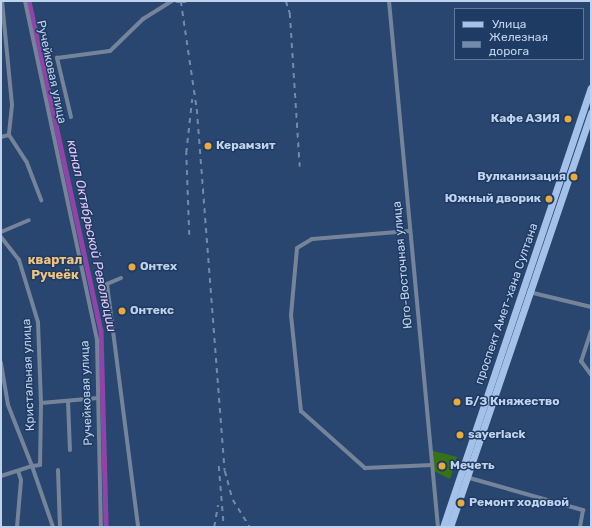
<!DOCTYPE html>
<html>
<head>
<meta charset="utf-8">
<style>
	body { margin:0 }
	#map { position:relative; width:592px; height:528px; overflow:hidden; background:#28466f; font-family:Rubik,sans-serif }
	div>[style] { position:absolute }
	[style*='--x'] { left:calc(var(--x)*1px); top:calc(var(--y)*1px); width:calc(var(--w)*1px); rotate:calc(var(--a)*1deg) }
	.green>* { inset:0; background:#387313 }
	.canal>* { height:4.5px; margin:-2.25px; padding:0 2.25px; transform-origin:2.25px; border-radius:2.25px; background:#8f44a9 }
	.street>* { height:4px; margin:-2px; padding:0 2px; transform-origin:2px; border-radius:2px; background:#768499 }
	.primary>* { height:7px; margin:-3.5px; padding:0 3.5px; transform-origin:3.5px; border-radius:3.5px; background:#a4c1ea }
	.rail>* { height:1.5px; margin-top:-0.75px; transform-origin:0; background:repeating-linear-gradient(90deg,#728bac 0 5px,transparent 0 10px) }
	.dots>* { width:11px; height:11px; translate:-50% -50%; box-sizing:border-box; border:2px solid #1e3b63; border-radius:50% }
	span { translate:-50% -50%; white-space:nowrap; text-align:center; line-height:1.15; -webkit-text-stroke:3px #1e3b63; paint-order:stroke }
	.street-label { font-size:12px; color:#c1d3ec }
	.poi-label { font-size:12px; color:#c1d3ec; font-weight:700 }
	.right { translate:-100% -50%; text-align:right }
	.left { translate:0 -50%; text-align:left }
	.water-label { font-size:13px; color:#e9c5f7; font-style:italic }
	.neighbourhood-label { font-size:13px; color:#f1c380; font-weight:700 }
	.frame { position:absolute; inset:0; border:2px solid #c1d3ec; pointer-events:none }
	.legend { position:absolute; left:454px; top:8px; width:130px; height:52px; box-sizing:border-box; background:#1e3b63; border:1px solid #5f789a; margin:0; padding:5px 7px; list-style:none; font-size:12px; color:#c1d3ec }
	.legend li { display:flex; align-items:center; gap:8px; height:20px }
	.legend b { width:20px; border:1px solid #5f789a }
</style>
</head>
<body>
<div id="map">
	<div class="green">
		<div style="clip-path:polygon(433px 451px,457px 457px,450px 479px,434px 471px)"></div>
	</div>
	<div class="canal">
		<div style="--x:29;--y:1;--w:337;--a:77.7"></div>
		<div style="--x:101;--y:330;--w:197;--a:88.5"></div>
	</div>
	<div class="street">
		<div style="--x:2;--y:1;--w:104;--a:84.5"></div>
		<div style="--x:12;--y:105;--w:30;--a:96"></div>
		<div style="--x:9;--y:135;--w:33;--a:57"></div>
		<div style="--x:27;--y:163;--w:40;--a:69"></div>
		<div style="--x:25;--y:1;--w:348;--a:78"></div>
		<div style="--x:97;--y:341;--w:186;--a:88.8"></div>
		<div style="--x:177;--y:1;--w:8;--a:0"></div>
		<div style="--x:389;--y:1;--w:528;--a:84.68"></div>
		<div style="--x:71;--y:117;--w:61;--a:-103.3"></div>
		<div style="--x:57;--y:58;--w:53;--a:-7.5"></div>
		<div style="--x:110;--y:51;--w:46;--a:-44.1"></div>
		<div style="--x:143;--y:19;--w:34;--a:-32"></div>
		<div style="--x:1;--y:137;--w:8;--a:-14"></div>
		<div style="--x:409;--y:231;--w:97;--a:175.3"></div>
		<div style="--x:312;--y:239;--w:17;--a:149"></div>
		<div style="--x:297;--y:248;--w:67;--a:95.1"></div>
		<div style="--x:291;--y:315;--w:97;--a:84.1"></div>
		<div style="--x:301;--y:411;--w:86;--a:41.7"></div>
		<div style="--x:365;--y:468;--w:67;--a:-2.6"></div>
		<div style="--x:1;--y:232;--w:30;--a:-23"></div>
		<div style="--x:1;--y:237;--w:29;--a:52"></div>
		<div style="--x:19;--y:260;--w:65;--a:73"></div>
		<div style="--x:38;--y:322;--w:81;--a:87.9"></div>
		<div style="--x:41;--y:403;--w:62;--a:90.9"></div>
		<div style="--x:40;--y:465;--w:8;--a:173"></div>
		<div style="--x:32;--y:466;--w:66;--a:-111.5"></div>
		<div style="--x:8;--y:405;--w:43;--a:-99.5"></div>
		<div style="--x:121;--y:278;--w:15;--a:157"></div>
		<div style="--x:107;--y:284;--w:245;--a:82.7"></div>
		<div style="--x:529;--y:292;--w:64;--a:13.6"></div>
		<div style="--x:591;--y:331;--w:32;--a:108"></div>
		<div style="--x:581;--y:361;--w:17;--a:54"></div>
		<div style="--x:68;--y:401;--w:49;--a:87.7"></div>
		<div style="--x:41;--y:403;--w:57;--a:-5"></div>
		<div style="--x:58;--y:470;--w:57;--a:88"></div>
		<div style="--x:1;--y:476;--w:33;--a:-18"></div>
		<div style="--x:32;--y:466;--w:65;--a:71"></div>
		<div style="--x:466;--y:477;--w:122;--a:15.8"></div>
		<div style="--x:583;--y:510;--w:17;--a:100"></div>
		<div style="--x:17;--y:527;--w:47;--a:-85.1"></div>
		<div style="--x:21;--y:480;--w:9;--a:-108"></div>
	</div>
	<div class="primary">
		<div style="--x:443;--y:527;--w:463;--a:-71.4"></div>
		<div style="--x:450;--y:527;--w:438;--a:-71.2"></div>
	</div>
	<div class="rail">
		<div style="--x:181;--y:1;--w:109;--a:81.6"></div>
		<div style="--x:197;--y:109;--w:363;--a:85.6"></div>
		<div style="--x:225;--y:471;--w:30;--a:75"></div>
		<div style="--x:233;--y:500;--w:32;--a:58"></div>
		<div style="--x:286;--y:1;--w:13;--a:72"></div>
		<div style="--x:290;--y:13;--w:154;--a:86.3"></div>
		<div style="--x:189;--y:235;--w:82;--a:-92.1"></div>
		<div style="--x:186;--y:153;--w:54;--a:-83.7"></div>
		<div style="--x:219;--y:466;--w:61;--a:85.3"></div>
		<div style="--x:214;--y:527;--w:22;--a:-80"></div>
	</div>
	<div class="dots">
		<div style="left:568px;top:119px;background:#ebaa39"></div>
		<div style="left:208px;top:146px;background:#ebaa39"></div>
		<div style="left:574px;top:177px;background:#ebaa39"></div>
		<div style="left:549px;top:199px;background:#ebaa39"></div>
		<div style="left:132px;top:267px;background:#ebaa39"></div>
		<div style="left:122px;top:311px;background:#ebaa39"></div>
		<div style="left:457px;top:402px;background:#ebaa39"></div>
		<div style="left:460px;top:435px;background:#ebaa39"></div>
		<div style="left:442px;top:466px;background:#ebaa39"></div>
		<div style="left:461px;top:503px;background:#ebaa39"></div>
	</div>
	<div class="street-label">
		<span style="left:51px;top:72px;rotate:78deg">Ручейковая улица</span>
		<span style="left:403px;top:265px;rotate:-95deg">Юго-Восточная улица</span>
		<span style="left:507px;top:304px;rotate:-71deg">проспект Амет-хана Султана</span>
		<span style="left:29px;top:375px;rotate:-92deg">Кристальная улица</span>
		<span style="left:87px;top:393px;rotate:-92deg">Ручейковая улица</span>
	</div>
	<div class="poi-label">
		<span class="right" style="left:560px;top:119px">Кафе АЗИЯ</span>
		<span class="left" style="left:216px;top:146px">Керамзит</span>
		<span class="right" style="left:566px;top:177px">Вулканизация</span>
		<span class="right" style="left:541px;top:199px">Южный дворик</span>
		<span class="left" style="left:140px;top:267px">Онтех</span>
		<span class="left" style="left:130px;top:311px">Онтекс</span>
		<span class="left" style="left:465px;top:402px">Б/З Княжество</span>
		<span class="left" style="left:468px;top:435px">sayerlack</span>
		<span class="left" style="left:450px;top:466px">Мечеть</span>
		<span class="left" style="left:469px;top:503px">Ремонт ходовой</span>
	</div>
	<div class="water-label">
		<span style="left:91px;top:236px;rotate:78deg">канал Октябрьской Революции</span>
	</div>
	<div class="neighbourhood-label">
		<span style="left:55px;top:268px">квартал<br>Ручеёк</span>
	</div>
	<div class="frame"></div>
	<ul class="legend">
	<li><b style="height:5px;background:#a4c1ea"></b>Улица</li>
	<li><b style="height:5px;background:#728bac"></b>Железная дорога</li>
	</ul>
</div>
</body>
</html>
